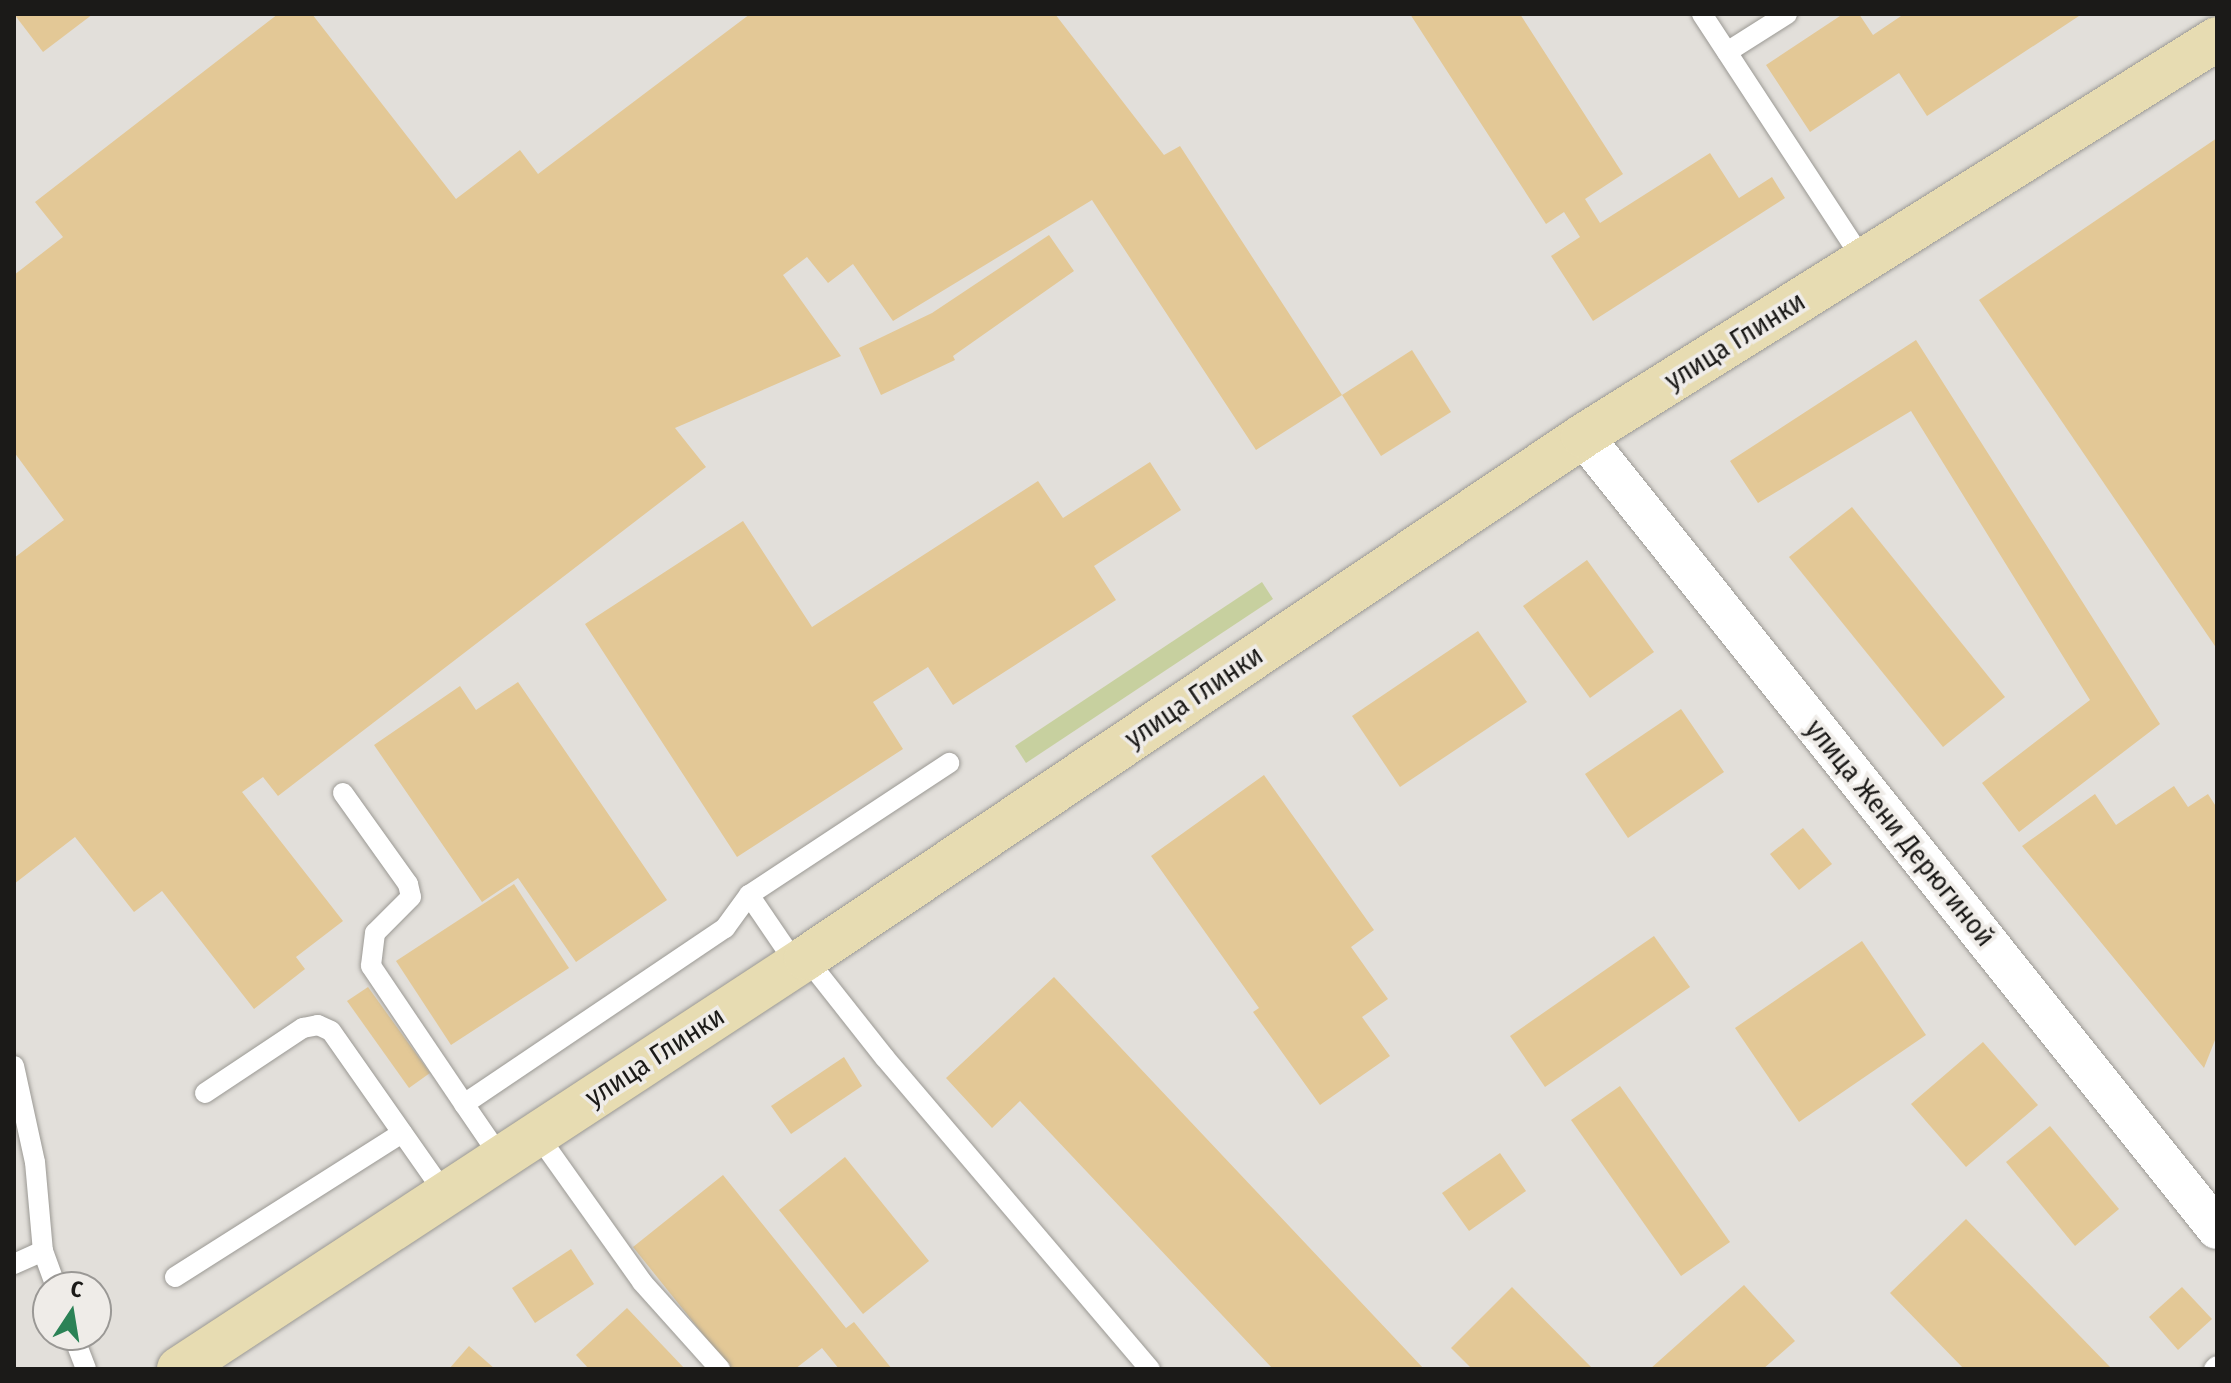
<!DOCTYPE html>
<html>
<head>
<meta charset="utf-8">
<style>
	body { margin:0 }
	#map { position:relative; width:2231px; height:1383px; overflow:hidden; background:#e2dfda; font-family:"Fira Sans Condensed",sans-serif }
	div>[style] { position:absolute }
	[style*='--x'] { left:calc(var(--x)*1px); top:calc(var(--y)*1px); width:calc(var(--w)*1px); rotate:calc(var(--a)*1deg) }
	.green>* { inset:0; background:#c7d09f }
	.building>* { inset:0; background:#e3c896 }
	.roads { filter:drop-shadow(0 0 2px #9b9994) drop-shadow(0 0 2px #9b9994) }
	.service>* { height:20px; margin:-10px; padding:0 10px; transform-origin:10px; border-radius:10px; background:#fff }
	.minor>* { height:40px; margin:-20px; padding:0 20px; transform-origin:20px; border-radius:20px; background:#fff }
	.secondary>* { height:44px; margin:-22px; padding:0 22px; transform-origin:22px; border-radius:22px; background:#e7dcb2 }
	span { translate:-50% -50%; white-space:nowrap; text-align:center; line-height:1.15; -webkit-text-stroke:7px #efece8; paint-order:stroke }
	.street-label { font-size:28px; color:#1b1a18 }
	.frame { position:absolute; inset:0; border:16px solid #1b1a18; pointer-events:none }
	.north { position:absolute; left:32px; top:1271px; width:80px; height:80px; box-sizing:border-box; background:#efece8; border:2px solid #9a9895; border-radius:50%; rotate:12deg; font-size:22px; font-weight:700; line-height:32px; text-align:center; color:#1b1a18 }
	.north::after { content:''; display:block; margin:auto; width:28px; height:36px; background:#2b8256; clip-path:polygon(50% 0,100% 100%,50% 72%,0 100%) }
</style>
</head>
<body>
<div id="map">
	<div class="green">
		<div style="clip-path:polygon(1262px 582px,1273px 599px,1026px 763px,1015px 746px)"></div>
	</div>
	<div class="building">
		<div style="clip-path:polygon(14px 14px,93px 14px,43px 52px)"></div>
		<div style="clip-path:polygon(278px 14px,312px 14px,456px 199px,520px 150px,538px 174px,750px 14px,1055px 14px,1164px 155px,1180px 146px,1342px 395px,1256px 450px,1092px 200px,893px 321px,853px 264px,828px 283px,807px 257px,783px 275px,841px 356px,675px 428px,706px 467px,278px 796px,263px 777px,242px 792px,343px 921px,296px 957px,305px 969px,254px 1009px,162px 891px,134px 912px,75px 837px,14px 884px,14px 558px,64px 520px,14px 452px,14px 275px,63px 237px,35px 202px)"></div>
		<div style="clip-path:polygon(1410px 14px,1520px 14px,1623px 174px,1585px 199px,1600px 223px,1710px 153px,1739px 198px,1772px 177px,1785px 198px,1593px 321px,1551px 256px,1580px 237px,1564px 212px,1546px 224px)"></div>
		<div style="clip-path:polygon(1843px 14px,1859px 14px,1873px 35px,1904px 14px,2082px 14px,1927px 116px,1899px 73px,1810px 132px,1766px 65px)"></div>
		<div style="clip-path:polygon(2217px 138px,2217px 649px,1979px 300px)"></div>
		<div style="clip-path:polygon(1049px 235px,1074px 271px,953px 356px,955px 360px,881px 395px,859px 348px,932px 313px)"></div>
		<div style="clip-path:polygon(1916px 340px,2160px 724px,2019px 832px,1982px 783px,2090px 700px,1911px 411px,1758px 503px,1730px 461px)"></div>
		<div style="clip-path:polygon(1412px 350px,1451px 412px,1381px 456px,1342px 395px)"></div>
		<div style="clip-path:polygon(1150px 462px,1181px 510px,1094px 566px,1116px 600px,953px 705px,928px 667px,873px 702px,903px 749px,737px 857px,585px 624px,743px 521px,812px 627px,1038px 481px,1063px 518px)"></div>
		<div style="clip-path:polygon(1852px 507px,2005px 697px,1943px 747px,1789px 557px)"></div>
		<div style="clip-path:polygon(1587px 560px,1654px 652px,1590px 698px,1523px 606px)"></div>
		<div style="clip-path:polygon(1478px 631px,1527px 702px,1400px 787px,1352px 716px)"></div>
		<div style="clip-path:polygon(518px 682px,667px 900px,576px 962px,518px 878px,482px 902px,374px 745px,460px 686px,476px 710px)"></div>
		<div style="clip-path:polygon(1681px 709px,1724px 772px,1628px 838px,1585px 774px)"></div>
		<div style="clip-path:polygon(1264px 775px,1374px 930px,1351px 947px,1388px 999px,1362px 1017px,1390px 1056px,1320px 1105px,1253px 1012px,1259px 1008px,1151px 856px)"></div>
		<div style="clip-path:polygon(2174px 786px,2188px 807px,2208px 794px,2217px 808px,2217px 1035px,2204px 1068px,2022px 846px,2095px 794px,2116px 825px)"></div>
		<div style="clip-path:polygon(1803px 828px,1832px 864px,1799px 890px,1770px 854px)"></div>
		<div style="clip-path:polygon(514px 884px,569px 968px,451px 1045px,396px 961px)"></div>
		<div style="clip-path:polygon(1654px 936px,1690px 987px,1545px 1087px,1510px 1036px)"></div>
		<div style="clip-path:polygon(1862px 941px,1926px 1035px,1799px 1122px,1735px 1028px)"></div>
		<div style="clip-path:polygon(1054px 977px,1424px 1369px,1273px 1369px,1020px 1101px,992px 1128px,946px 1078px)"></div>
		<div style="clip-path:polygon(368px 987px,430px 1073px,409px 1088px,347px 1001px)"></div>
		<div style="clip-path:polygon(1983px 1042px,2038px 1105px,1966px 1167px,1911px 1104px)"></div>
		<div style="clip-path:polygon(844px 1057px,862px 1086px,791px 1134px,771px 1106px)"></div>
		<div style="clip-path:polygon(1620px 1086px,1730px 1242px,1681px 1276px,1571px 1120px)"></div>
		<div style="clip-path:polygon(2050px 1126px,2119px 1209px,2075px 1246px,2006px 1162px)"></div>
		<div style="clip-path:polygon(1500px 1153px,1526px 1191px,1469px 1231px,1442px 1193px)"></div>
		<div style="clip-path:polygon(845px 1157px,929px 1261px,863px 1314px,779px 1210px)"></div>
		<div style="clip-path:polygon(723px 1175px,846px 1328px,854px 1322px,892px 1369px,839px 1369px,822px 1348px,795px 1369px,731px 1369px,633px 1247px)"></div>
		<div style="clip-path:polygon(1966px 1219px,2112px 1369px,1964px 1369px,1890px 1293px)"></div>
		<div style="clip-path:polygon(571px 1249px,594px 1284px,535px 1323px,512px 1288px)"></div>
		<div style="clip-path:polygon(1744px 1285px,1795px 1341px,1763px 1369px,1650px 1369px)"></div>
		<div style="clip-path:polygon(1512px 1287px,1593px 1369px,1472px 1369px,1451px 1348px)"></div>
		<div style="clip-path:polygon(2182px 1287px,2212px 1319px,2178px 1350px,2149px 1317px)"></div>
		<div style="clip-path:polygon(627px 1308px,685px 1369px,589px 1369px,576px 1355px)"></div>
		<div style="clip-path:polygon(469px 1346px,495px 1369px,449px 1369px)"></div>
	</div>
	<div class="roads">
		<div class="service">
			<div style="--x:1702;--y:14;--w:294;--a:56.8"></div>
			<div style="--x:1727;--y:52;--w:71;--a:-32.3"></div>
			<div style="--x:343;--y:793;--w:112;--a:54.5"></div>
			<div style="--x:408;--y:884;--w:13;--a:77"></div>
			<div style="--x:411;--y:897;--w:51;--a:135"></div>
			<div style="--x:375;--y:933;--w:33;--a:97"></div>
			<div style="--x:371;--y:966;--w:166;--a:56"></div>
			<div style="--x:749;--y:895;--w:83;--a:55.7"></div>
			<div style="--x:806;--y:958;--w:127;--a:51.7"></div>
			<div style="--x:885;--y:1058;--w:409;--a:49.6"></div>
			<div style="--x:14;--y:1066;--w:98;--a:77.7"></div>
			<div style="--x:35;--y:1162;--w:89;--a:84.9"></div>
			<div style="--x:43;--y:1251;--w:32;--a:156"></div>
			<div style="--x:205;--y:1093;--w:118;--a:-33.6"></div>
			<div style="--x:303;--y:1028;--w:15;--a:-11"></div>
			<div style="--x:318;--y:1025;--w:14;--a:25"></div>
			<div style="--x:331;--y:1031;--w:199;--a:55"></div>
			<div style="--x:537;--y:1134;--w:181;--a:54.6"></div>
			<div style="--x:642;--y:1282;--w:117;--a:48.1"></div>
			<div style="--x:501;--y:1158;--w:65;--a:-124.4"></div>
			<div style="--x:464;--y:1104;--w:315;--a:-34"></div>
			<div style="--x:725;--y:928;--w:41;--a:-54"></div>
			<div style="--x:749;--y:895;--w:240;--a:-33.4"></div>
			<div style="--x:43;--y:1251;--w:38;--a:70"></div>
			<div style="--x:175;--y:1277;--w:269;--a:-32.4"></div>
			<div style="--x:73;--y:1335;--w:36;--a:69"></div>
			<div style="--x:2214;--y:1369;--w:4;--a:-45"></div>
		</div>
		<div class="minor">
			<div style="--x:1583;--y:436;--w:1015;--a:51.36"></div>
		</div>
		<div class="secondary">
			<div style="--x:179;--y:1369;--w:750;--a:-33.24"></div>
			<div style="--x:806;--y:958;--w:936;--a:-33.89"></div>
			<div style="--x:1583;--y:436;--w:748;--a:-32.05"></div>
		</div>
	</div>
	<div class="street-label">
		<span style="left:1735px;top:341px;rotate:-32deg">улица Глинки</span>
		<span style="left:1194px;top:697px;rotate:-34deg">улица Глинки</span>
		<span style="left:1900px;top:833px;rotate:51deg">улица Жени Дерюгиной</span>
		<span style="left:655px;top:1057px;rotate:-33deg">улица Глинки</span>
	</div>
	<div class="frame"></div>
	<div class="north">С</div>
</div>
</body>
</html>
